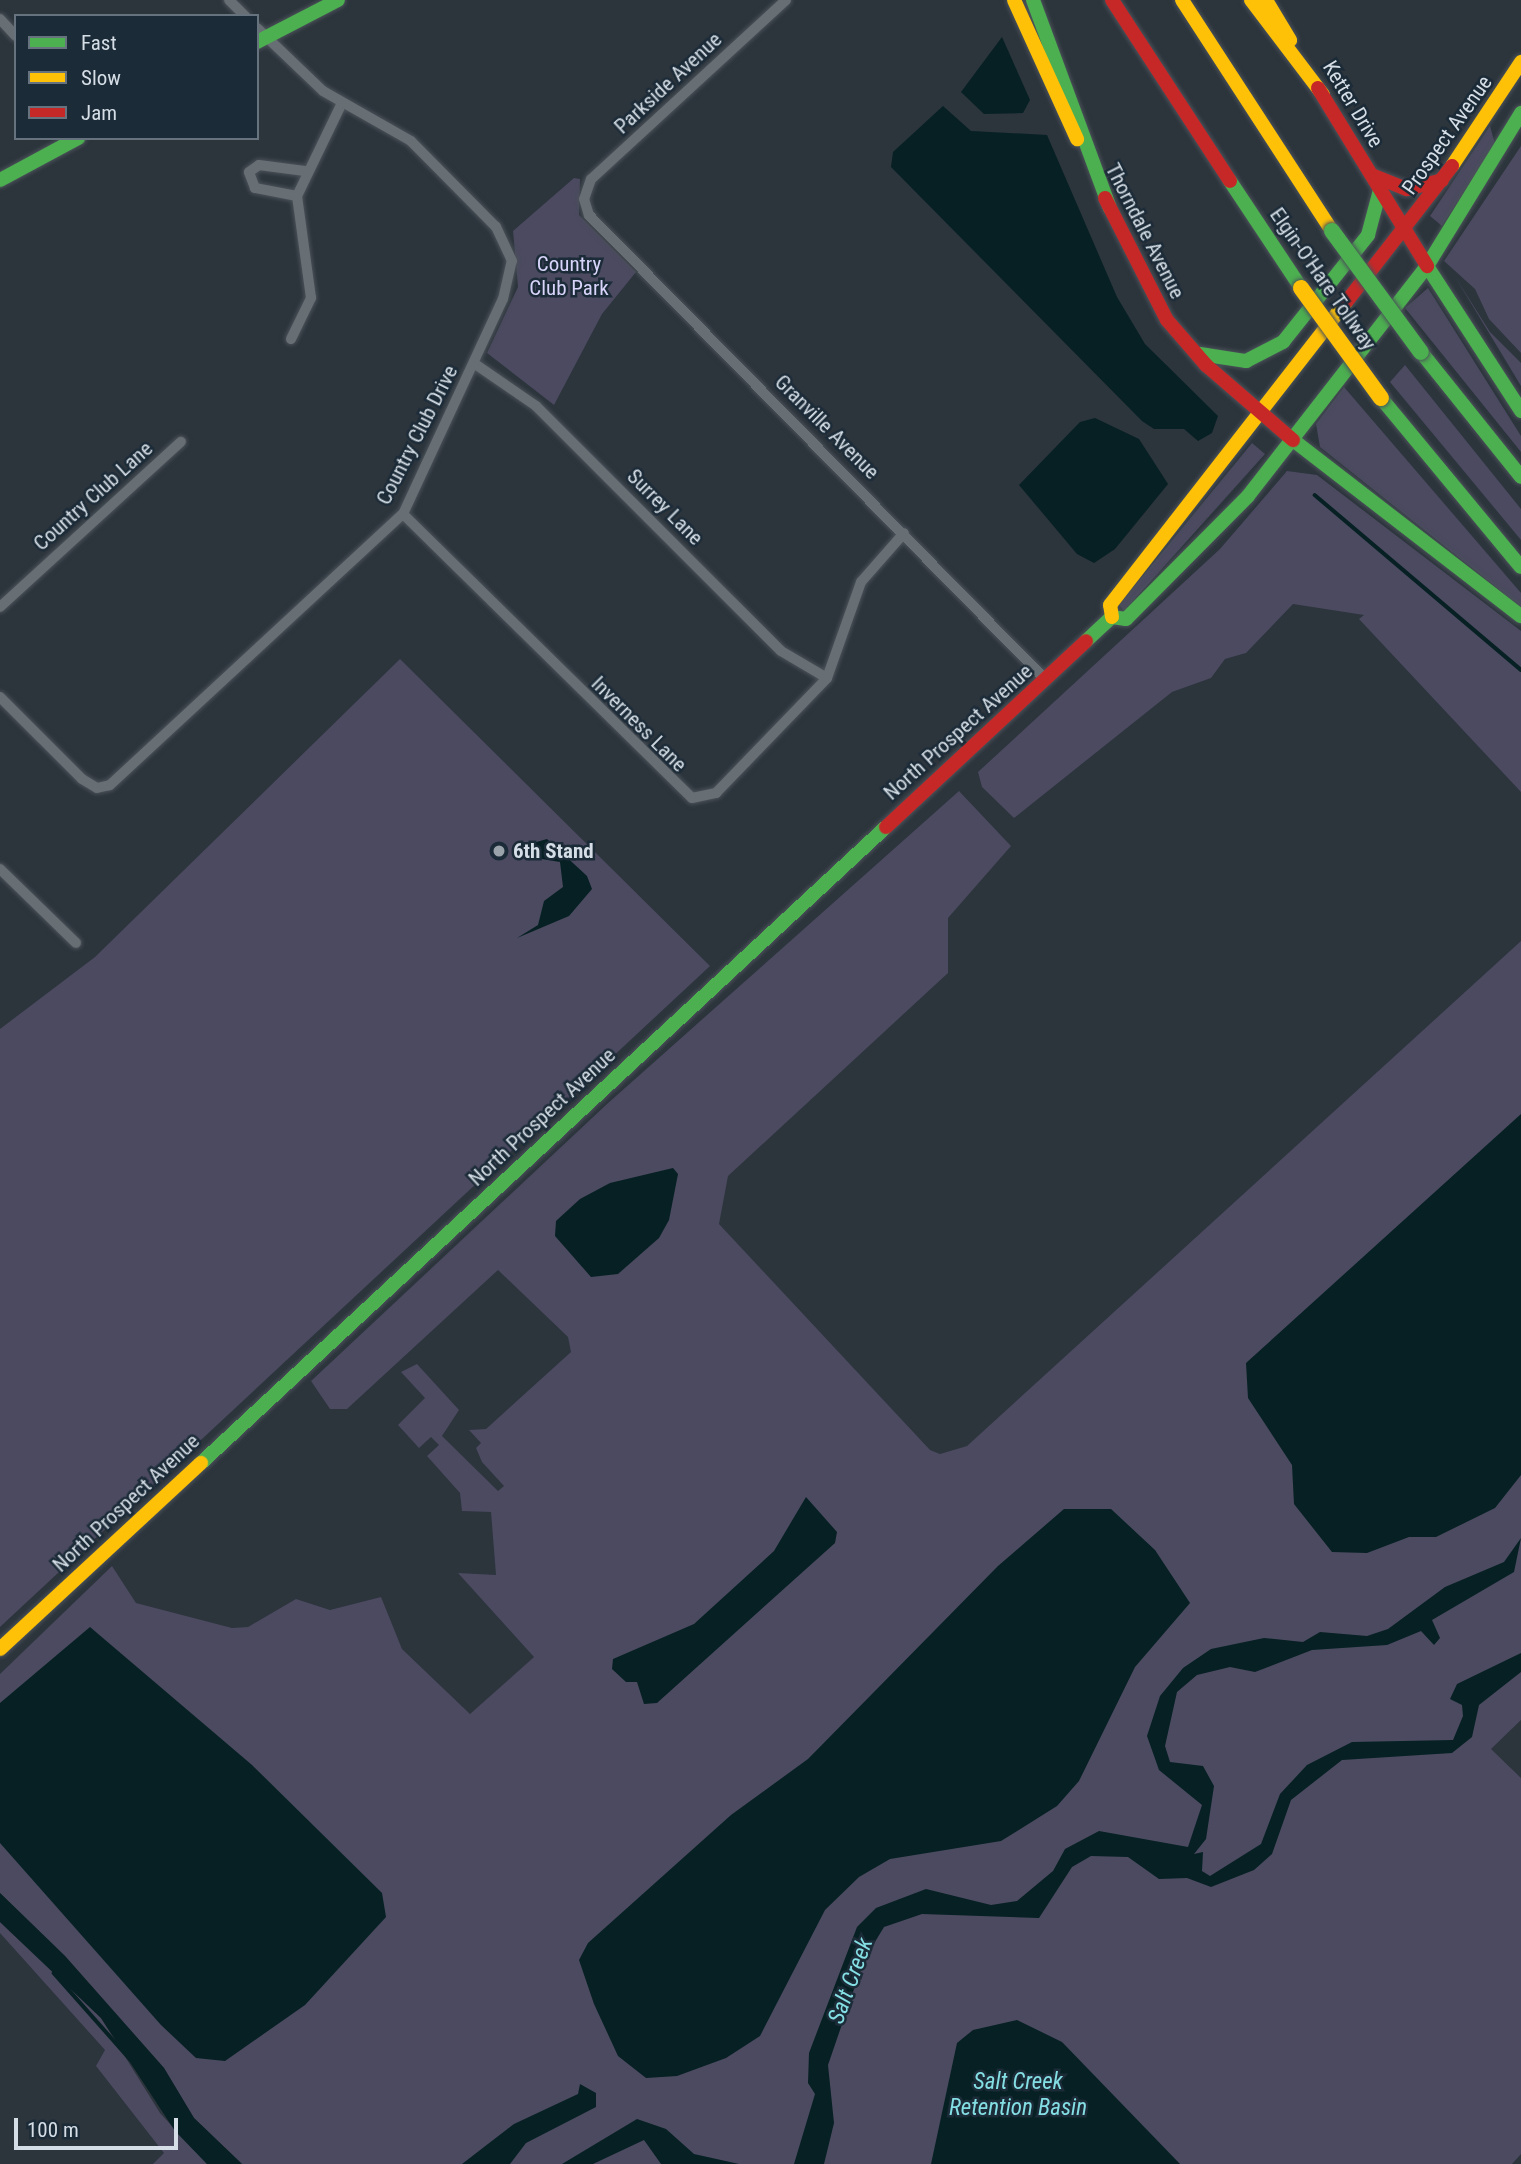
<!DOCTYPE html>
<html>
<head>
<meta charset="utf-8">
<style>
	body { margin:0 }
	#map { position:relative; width:1521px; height:2164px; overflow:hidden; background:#2c343c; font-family:"Roboto Condensed",sans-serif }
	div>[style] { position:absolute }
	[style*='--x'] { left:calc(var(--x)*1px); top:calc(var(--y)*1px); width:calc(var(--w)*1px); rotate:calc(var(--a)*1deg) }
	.green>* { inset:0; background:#4b4a60 }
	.water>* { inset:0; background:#062023 }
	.stream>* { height:3.5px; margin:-1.75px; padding:0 1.75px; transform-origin:1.75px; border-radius:1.75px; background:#062023 }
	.roads { filter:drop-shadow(0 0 2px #4b5259) drop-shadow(0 0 2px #4b5259) }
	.street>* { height:10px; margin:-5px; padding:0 5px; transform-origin:5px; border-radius:5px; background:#686f74 }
	.fast>* { height:14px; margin:-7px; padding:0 7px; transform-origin:7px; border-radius:7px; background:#4caf50 }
	.slow>* { height:14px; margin:-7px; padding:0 7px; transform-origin:7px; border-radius:7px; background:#ffc107 }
	.jam>* { height:14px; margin:-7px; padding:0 7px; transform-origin:7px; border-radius:7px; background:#c62828 }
	.bridges { filter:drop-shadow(0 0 2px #4b5259) drop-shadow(0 0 2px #4b5259) }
	.fast-bridge>* { height:16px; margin:-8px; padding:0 8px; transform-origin:8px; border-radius:8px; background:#4caf50 }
	.slow-bridge>* { height:16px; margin:-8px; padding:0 8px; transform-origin:8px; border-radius:8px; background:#ffc107 }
	.dots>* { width:19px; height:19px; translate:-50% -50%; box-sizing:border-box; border:4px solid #1c2b38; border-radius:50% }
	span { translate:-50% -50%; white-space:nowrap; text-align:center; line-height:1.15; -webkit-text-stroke:5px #1c2b38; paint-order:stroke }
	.street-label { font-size:21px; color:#d5dee6 }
	.park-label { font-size:21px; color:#d8d4fa }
	.poi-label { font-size:21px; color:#d5dee6; font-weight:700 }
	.left { translate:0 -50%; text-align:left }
	.water-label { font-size:23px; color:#84dfe4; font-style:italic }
	.legend { position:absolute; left:14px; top:14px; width:245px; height:126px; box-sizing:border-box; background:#1c2b38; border:2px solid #66737e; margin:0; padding:9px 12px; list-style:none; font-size:21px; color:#d5dee6 }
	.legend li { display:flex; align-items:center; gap:14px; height:35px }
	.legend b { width:35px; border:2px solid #66737e }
	.scale { position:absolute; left:14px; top:2118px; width:164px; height:32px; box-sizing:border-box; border:4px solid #d5dee6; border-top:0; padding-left:9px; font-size:21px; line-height:24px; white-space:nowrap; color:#d5dee6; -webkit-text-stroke:5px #1c2b38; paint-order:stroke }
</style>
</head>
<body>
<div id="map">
	<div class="green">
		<div style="clip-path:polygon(1490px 126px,1495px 144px,1442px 226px,1430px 216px)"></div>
		<div style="clip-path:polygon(1521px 146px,1521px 353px,1489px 319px,1475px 289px,1444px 261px)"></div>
		<div style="clip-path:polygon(574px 178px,580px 179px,579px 215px,636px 272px,602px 314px,554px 405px,487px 353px,518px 287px,513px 231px)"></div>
		<div style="clip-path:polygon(1454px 275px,1490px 332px,1521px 363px,1521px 386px)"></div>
		<div style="clip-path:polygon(1428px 288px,1521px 436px,1521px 452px,1405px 308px)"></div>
		<div style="clip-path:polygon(1405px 365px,1521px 509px,1521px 540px,1390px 382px)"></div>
		<div style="clip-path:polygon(1344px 387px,1521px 593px,1521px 607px,1320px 447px,1316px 424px)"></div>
		<div style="clip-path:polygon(1252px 443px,1265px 454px,1124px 611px,1119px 605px)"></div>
		<div style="clip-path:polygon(1287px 471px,1317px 475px,1521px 631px,1521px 792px,1359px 619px,1364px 615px,1293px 604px,1246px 653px,1225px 659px,1211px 678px,1172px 692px,1014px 818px,982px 787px,978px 772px,1220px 549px)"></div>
		<div style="clip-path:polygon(400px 659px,710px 966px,0 1627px,0 1029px,95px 957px)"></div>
		<div style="clip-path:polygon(959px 791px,1011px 846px,948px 918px,948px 973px,728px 1176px,719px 1224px,930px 1450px,940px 1454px,967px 1446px,1521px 941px,1521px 1720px,1491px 1749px,1521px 1778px,1521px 2154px,1512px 2164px,242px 2164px,194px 2118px,164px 2068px,65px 1956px,0 1893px,0 1674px,112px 1566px,136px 1603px,232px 1628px,248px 1627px,296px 1599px,330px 1610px,381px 1597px,402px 1649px,470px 1714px,534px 1657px,458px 1573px,496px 1575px,491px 1512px,462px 1511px,460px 1493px,427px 1456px,439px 1445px,431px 1437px,419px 1448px,398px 1425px,425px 1398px,401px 1372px,417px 1364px,459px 1410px,442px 1436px,498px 1491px,504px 1486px,482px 1462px,476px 1448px,481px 1443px,469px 1430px,486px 1429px,571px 1352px,568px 1337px,498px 1270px,347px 1409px,330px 1409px,311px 1381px,607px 1104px)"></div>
		<div style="clip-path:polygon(0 1922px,101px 2018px,160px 2113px,207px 2164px,153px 2164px,164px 2153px,96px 2066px,105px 2050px,0 1933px)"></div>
	</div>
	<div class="water">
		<div style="clip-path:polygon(1002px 37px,1030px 100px,1023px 113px,984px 114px,961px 92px)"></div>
		<div style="clip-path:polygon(943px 106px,971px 131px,1047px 135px,1117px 297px,1145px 344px,1218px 416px,1212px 433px,1198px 441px,1184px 429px,1154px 429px,1142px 421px,891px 167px,893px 152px)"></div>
		<div style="clip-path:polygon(1095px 418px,1139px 439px,1168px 484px,1115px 549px,1094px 563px,1077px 554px,1019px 485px,1080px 422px)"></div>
		<div style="clip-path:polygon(547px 839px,587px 876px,592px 889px,569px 916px,517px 938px,538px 925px,544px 901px,563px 887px,560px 862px,530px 857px,533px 843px)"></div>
		<div style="clip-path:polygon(1521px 1114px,1521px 1475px,1495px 1508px,1436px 1537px,1409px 1537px,1367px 1553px,1332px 1552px,1294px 1504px,1292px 1465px,1248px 1398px,1246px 1363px)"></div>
		<div style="clip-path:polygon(673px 1168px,678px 1174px,669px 1220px,659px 1238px,618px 1274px,591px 1277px,555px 1236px,556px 1221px,580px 1199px,610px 1183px)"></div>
		<div style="clip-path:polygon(806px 1497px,837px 1532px,835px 1543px,657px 1703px,644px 1704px,637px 1682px,626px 1682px,612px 1669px,613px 1659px,694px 1624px,774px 1551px)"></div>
		<div style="clip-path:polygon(1064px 1509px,1111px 1509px,1155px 1550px,1190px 1603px,1135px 1667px,1079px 1781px,1057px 1806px,1001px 1841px,890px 1859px,859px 1877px,825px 1910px,760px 2036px,726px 2058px,677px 2076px,646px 2078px,618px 2056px,594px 2004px,579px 1960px,588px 1943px,731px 1815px,808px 1759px,998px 1566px)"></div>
		<div style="clip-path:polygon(1521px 1538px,1514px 1572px,1432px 1620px,1440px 1638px,1434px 1645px,1421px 1631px,1387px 1645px,1312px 1650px,1255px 1672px,1230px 1667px,1197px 1675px,1177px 1692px,1165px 1746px,1170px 1762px,1203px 1766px,1214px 1786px,1206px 1839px,1194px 1854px,1203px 1852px,1202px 1871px,1210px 1876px,1261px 1844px,1280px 1794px,1307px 1765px,1352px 1742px,1453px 1740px,1463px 1716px,1462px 1705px,1450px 1699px,1457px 1684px,1521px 1653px,1521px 1672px,1479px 1705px,1472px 1737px,1452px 1753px,1342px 1760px,1291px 1800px,1272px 1854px,1254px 1870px,1211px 1887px,1187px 1878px,1159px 1879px,1128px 1857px,1091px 1856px,1072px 1867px,1039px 1918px,922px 1914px,884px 1927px,864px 1960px,828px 2065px,834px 2123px,824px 2164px,794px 2164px,815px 2094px,808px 2083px,809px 2053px,857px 1927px,876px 1908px,926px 1889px,991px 1905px,1017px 1901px,1053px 1871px,1065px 1849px,1099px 1831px,1188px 1847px,1202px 1805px,1159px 1770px,1147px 1736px,1160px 1696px,1183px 1668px,1211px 1649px,1264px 1638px,1303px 1642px,1320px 1632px,1367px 1636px,1388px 1629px,1445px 1587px,1504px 1562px)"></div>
		<div style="clip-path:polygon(90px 1627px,252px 1765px,382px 1893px,386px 1917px,305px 2005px,225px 2061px,196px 2058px,161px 2025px,0 1843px,0 1703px)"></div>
		<div style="clip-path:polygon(0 1893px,65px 1956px,164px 2068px,194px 2118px,242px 2164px,207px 2164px,175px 2131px,101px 2018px,0 1922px)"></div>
		<div style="clip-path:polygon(1017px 2020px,1062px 2042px,1180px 2164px,931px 2164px,957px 2043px,973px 2030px)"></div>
		<div style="clip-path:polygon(580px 2084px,596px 2093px,596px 2107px,526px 2143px,510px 2164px,462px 2164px,514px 2124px,578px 2094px)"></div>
		<div style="clip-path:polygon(637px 2119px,666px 2129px,694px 2154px,739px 2164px,661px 2164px,644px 2140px,593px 2164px,562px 2164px)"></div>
	</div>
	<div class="stream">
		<div style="--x:1315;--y:495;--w:270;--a:40.3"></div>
		<div style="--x:54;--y:1973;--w:115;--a:48.5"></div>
	</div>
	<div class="roads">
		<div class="street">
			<div style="--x:229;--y:0;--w:23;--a:45"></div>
			<div style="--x:786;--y:0;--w:265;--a:137.4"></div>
			<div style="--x:591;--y:179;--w:21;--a:109"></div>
			<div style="--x:584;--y:199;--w:17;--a:73"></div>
			<div style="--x:589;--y:215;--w:652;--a:45.5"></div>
			<div style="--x:0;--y:19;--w:23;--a:47"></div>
			<div style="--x:297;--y:196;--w:43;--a:-169.2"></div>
			<div style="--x:255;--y:188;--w:17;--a:-111"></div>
			<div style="--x:249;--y:172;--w:12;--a:-35"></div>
			<div style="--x:259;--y:165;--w:46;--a:7.4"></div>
			<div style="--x:291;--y:339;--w:46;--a:-64"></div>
			<div style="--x:311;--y:298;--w:103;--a:-97.8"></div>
			<div style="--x:297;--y:196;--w:103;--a:-64.2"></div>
			<div style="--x:475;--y:364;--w:74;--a:34.5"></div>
			<div style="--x:536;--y:406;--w:346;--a:45"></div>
			<div style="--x:781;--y:651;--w:53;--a:30.4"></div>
			<div style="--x:403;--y:514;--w:405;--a:44.5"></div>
			<div style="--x:692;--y:798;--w:25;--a:-12"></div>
			<div style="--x:716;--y:793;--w:160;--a:-46"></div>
			<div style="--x:827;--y:678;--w:102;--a:-70.5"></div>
			<div style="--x:861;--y:582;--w:65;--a:-48.7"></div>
			<div style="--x:0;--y:607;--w:245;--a:-42.4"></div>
			<div style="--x:0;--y:697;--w:116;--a:45"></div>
			<div style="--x:82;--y:779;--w:17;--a:31"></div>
			<div style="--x:97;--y:788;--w:13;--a:-13"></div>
			<div style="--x:110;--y:785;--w:399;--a:-42.8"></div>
			<div style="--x:403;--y:514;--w:237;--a:-65.1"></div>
			<div style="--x:503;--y:299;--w:39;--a:-77"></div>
			<div style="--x:512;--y:261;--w:38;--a:-115"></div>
			<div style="--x:496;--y:227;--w:121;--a:-134.7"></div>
			<div style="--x:411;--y:141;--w:101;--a:-150.4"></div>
			<div style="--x:323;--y:91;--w:91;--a:-136.3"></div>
			<div style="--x:0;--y:869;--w:106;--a:44.2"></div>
		</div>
		<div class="fast">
			<div style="--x:1033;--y:0;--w:222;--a:69.7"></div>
			<div style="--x:257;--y:42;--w:91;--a:-27.4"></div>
			<div style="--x:0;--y:180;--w:89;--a:-28.3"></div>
			<div style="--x:1230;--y:181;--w:128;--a:56.4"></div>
			<div style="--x:1427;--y:266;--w:173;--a:57"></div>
			<div style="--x:1421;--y:352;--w:160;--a:51.3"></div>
			<div style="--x:1200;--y:354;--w:47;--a:8.7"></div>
			<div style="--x:1246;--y:361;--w:42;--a:-27.2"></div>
			<div style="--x:1283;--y:342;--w:137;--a:-51.5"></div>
			<div style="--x:1368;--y:235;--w:47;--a:-75.1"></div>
			<div style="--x:1381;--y:398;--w:219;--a:50.4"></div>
			<div style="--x:1293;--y:440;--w:288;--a:37.7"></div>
			<div style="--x:1086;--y:641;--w:35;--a:-43"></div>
			<div style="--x:1112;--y:617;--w:14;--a:8"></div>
			<div style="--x:1126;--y:619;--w:173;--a:-45.2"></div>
			<div style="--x:1248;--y:496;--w:291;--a:-52.1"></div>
			<div style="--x:1427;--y:266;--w:180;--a:-58.4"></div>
			<div style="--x:201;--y:1463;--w:935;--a:-42.88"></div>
		</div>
		<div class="slow">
			<div style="--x:1014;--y:0;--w:153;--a:65.6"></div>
			<div style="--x:1182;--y:0;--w:275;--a:57"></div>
			<div style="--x:1251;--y:0;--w:119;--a:52.8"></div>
			<div style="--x:1266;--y:0;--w:47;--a:59"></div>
			<div style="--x:1452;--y:166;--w:125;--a:-56.4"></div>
			<div style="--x:1112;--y:617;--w:12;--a:-99"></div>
			<div style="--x:1110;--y:605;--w:385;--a:-52.1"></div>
			<div style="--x:0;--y:1649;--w:274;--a:-42.8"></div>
		</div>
		<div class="jam">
			<div style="--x:1112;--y:0;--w:216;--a:56.9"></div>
			<div style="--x:1318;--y:88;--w:209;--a:58.5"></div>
			<div style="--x:1374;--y:176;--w:35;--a:22"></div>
			<div style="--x:1407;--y:189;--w:36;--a:-14"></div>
			<div style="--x:1105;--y:198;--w:137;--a:63.1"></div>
			<div style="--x:1167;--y:320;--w:60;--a:49.1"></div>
			<div style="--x:1206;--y:365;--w:115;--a:40.8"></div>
			<div style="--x:1347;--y:301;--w:171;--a:-52.1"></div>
			<div style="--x:886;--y:827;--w:273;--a:-42.9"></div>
		</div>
	</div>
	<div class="bridges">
		<div class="fast-bridge">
			<div style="--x:1332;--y:231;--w:150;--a:53.7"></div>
		</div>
		<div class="slow-bridge">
			<div style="--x:1301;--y:288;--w:136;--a:54"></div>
		</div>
	</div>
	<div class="dots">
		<div style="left:499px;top:851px;background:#9aa2aa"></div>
	</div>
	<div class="street-label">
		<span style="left:668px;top:83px;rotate:-43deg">Parkside Avenue</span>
		<span style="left:1353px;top:104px;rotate:59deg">Ketter Drive</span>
		<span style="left:1447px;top:135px;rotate:-55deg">Prospect Avenue</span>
		<span style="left:1145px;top:231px;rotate:63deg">Thorndale Avenue</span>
		<span style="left:1323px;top:279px;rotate:55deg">Elgin-O'Hare Tollway</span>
		<span style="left:827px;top:427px;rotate:45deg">Granville Avenue</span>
		<span style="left:417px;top:435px;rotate:-63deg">Country Club Drive</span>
		<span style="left:93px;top:496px;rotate:-42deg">Country Club Lane</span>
		<span style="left:665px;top:507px;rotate:45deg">Surrey Lane</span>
		<span style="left:639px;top:724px;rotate:45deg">Inverness Lane</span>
		<span style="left:958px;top:732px;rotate:-42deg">North Prospect Avenue</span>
		<span style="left:542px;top:1117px;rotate:-43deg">North Prospect Avenue</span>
		<span style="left:126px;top:1503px;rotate:-43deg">North Prospect Avenue</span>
	</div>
	<div class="park-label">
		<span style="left:569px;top:276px">Country<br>Club Park</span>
	</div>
	<div class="poi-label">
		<span class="left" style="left:513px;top:851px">6th Stand</span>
	</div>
	<div class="water-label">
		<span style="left:851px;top:1981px;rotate:-70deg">Salt Creek</span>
		<span style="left:1018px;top:2095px">Salt Creek<br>Retention Basin</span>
	</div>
	<ul class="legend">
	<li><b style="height:9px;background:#4caf50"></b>Fast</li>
	<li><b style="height:9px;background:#ffc107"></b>Slow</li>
	<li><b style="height:9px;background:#c62828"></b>Jam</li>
	</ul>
	<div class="scale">100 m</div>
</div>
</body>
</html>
